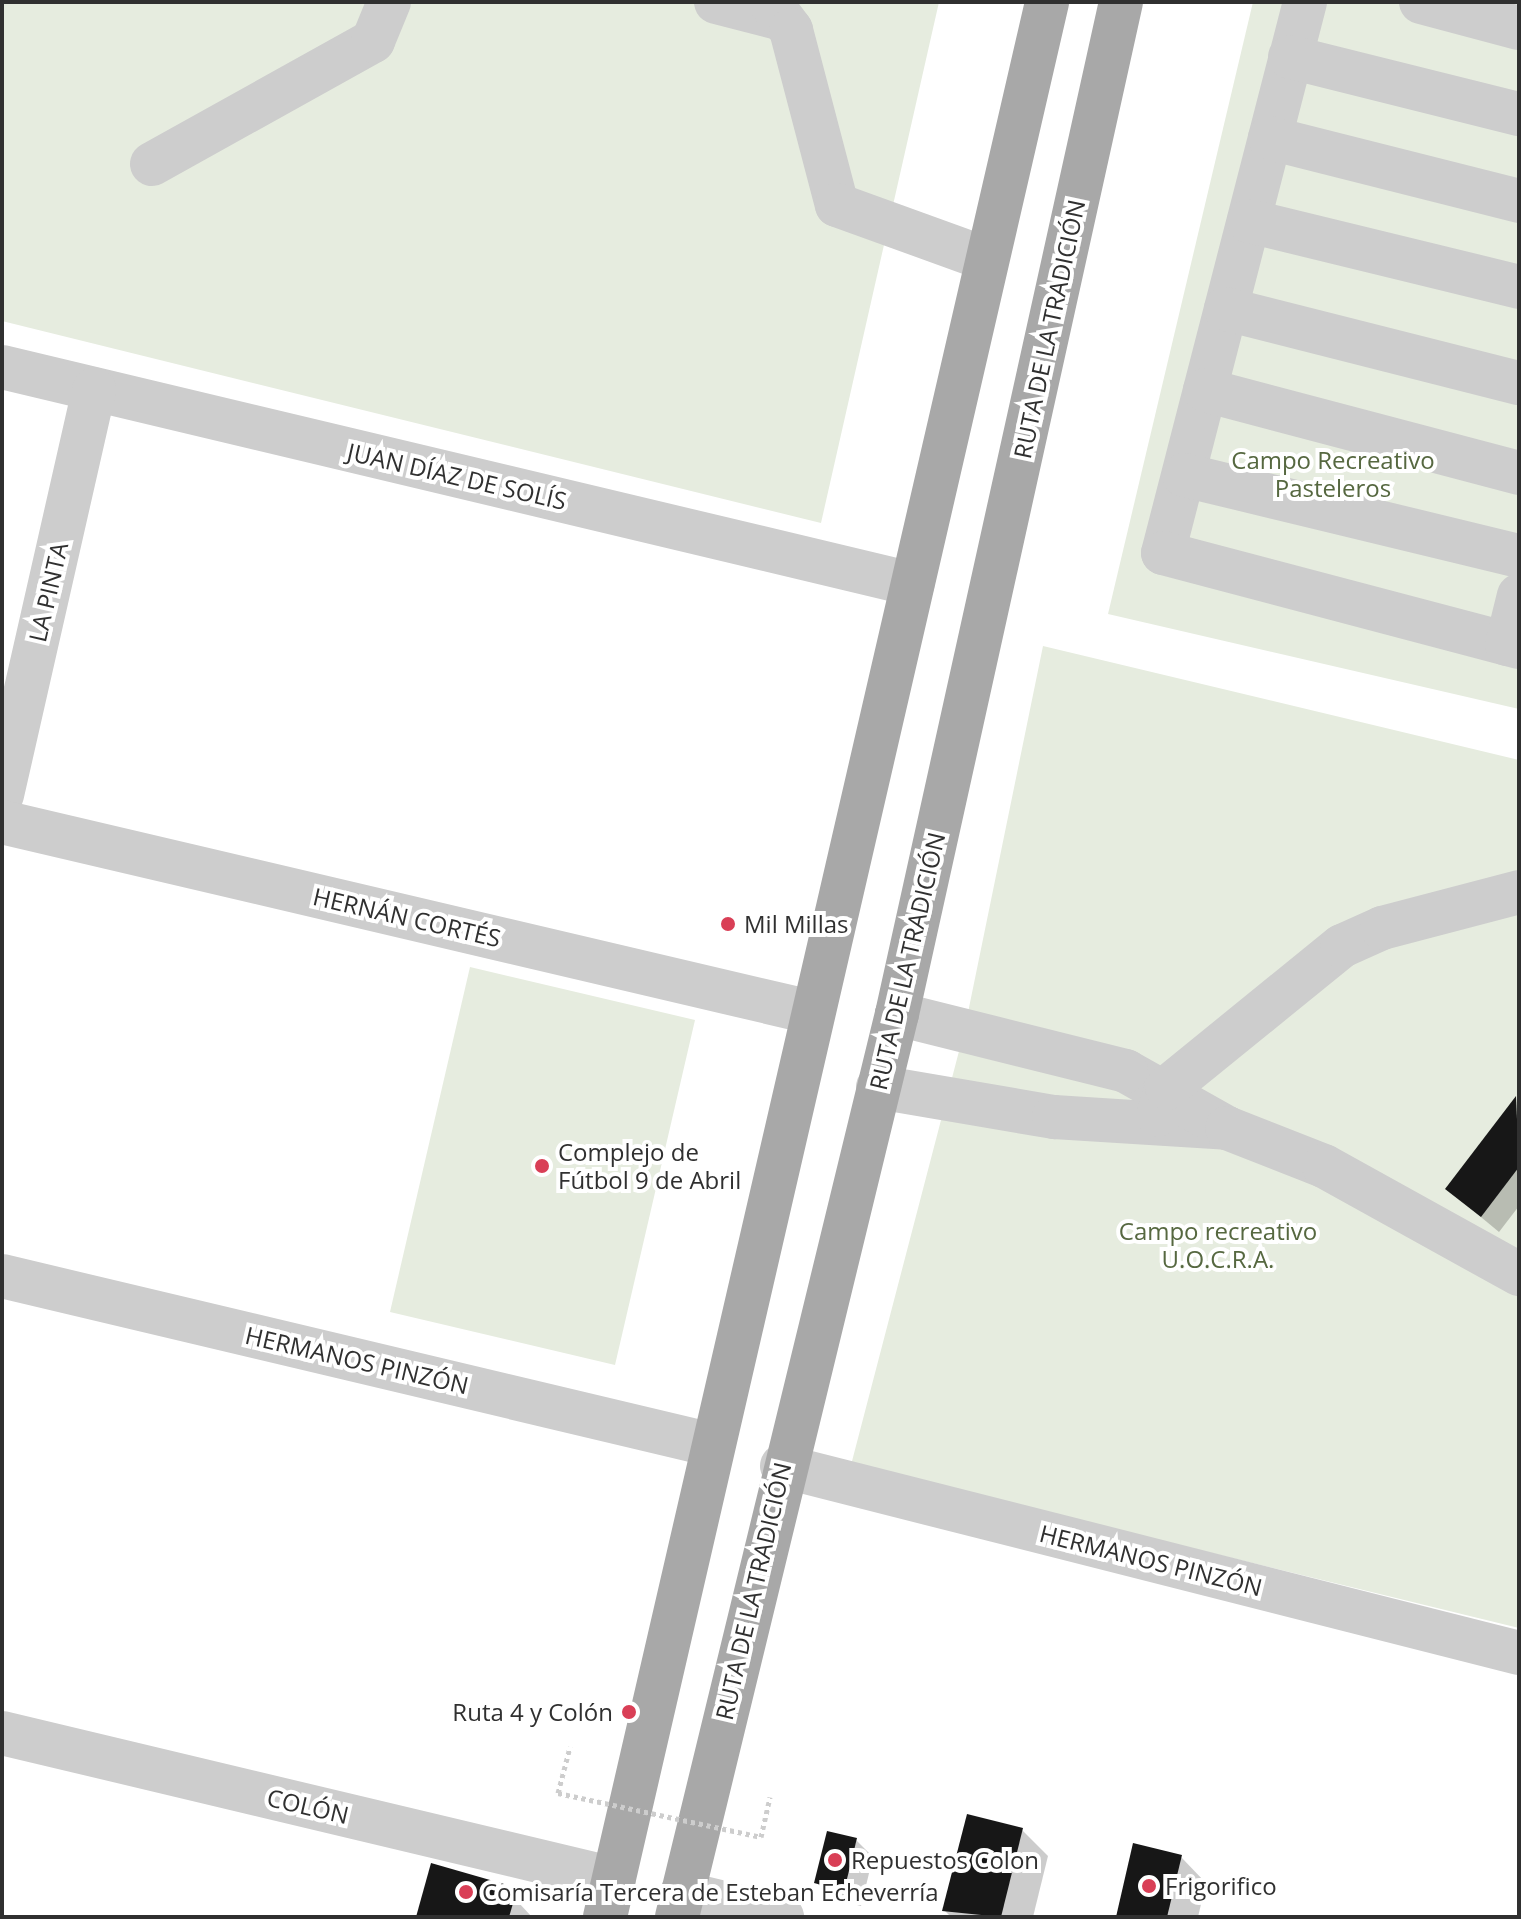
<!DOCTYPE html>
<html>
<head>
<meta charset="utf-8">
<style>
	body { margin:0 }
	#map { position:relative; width:1521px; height:1919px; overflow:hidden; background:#fff; font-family:"Open Sans",sans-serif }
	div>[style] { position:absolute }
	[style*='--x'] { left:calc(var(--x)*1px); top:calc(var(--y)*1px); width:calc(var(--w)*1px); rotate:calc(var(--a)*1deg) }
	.green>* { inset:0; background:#e6ecdf }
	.shadow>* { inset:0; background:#0003 }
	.building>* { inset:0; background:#171717 }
	.path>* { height:5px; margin-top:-2.5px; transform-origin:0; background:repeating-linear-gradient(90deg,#cdcdcd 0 4px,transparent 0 8px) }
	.minor>* { height:44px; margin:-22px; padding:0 22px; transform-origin:22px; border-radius:22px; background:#cdcdcd }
	.major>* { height:44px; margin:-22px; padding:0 22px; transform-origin:22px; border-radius:22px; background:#a8a8a8 }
	.path-bridge>* { height:5px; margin-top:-2.5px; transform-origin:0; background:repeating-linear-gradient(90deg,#cdcdcd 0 4px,transparent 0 8px) }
	.dots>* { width:22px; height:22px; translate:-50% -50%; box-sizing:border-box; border:4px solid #fff; border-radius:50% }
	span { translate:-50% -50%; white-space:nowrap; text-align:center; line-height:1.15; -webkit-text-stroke:8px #fff; paint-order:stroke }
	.street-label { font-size:24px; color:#303030 }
	.park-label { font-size:24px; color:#566840 }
	.poi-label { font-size:24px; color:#303030 }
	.left { translate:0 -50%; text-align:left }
	.right { translate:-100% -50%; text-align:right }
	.frame { position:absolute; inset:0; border:4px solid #303030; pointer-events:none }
</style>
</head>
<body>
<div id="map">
	<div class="green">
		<div style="clip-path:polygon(2px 2px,939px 2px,821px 523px,2px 321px)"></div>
		<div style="clip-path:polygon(1253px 2px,1519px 2px,1519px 709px,1108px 614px)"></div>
		<div style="clip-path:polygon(1043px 646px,1519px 760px,1519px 1628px,851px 1465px,964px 1032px)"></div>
		<div style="clip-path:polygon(470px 967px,695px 1020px,615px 1365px,390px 1312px)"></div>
	</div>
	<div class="shadow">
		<div style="clip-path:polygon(1516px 1099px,1519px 1206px,1499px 1232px,1447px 1189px)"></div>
		<div style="clip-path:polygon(1022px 1830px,1048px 1856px,1033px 1917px,951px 1917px,944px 1910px)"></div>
		<div style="clip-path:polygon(856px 1840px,873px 1857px,861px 1906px,833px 1899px,816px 1882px)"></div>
		<div style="clip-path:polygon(1181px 1857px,1206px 1883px,1198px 1917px,1118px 1917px)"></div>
		<div style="clip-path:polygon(503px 1886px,532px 1917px,418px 1917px)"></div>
	</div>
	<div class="building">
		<div style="clip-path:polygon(1516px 1096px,1519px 1167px,1481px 1217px,1445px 1189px)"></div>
		<div style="clip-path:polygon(967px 1814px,1023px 1828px,1001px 1917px,942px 1911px)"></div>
		<div style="clip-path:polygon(827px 1831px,857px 1838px,844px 1891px,814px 1883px)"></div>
		<div style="clip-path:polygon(1133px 1843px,1182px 1855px,1167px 1917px,1116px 1917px)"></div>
		<div style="clip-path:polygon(431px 1863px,504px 1884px,514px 1900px,509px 1917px,416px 1917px)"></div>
	</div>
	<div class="path">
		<div style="--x:558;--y:1793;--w:48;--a:-75.4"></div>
		<div style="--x:761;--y:1837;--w:41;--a:-77.3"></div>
	</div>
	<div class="minor">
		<div style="--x:716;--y:2;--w:68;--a:14.4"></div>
		<div style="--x:770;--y:2;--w:35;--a:53"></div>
		<div style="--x:791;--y:30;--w:181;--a:75.3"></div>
		<div style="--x:837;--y:205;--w:158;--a:19.9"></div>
		<div style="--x:1305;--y:2;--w:569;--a:104.45"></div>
		<div style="--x:1163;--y:553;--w:368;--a:14.8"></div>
		<div style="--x:1421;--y:2;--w:101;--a:14.9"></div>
		<div style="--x:1290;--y:57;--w:236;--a:14"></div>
		<div style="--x:1270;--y:138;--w:257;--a:14.2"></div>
		<div style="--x:152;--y:164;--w:253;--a:-29.1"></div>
		<div style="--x:373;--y:41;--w:42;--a:-67.7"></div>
		<div style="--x:1249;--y:221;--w:278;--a:13.7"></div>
		<div style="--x:1226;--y:309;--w:302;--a:14.2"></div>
		<div style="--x:2;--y:367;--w:936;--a:13.41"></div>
		<div style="--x:1205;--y:390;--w:325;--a:14.8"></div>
		<div style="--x:1184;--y:475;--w:345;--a:13.6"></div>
		<div style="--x:1507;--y:644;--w:50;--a:-76.2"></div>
		<div style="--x:2;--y:795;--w:416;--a:-77.2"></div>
		<div style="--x:2;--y:822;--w:831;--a:13.22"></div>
		<div style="--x:878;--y:1087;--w:179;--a:9.7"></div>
		<div style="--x:1054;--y:1117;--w:173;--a:3.6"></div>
		<div style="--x:1227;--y:1128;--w:116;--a:-150.6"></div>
		<div style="--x:1126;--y:1071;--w:236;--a:-166"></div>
		<div style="--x:1158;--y:1115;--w:28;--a:-72"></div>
		<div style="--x:1167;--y:1088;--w:225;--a:-39.1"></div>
		<div style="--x:1342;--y:946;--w:44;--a:-24.2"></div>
		<div style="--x:1382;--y:928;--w:142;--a:-14.7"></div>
		<div style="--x:1227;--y:1128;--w:104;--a:21.4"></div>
		<div style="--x:1324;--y:1166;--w:223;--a:29"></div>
		<div style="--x:2;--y:1276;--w:731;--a:13.37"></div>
		<div style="--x:782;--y:1466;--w:760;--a:14.24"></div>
		<div style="--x:2;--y:1733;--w:629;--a:13.42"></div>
		<div style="--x:682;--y:1893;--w:103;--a:13.5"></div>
	</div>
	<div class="major">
		<div style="--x:605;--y:1917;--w:1965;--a:-77"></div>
		<div style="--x:677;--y:1917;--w:929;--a:-76.31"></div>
		<div style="--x:897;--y:1014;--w:1036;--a:-77.52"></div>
	</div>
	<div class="path-bridge">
		<div style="--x:558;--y:1793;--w:208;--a:12.2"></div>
	</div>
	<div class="dots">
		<div style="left:728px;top:924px;background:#d93f56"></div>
		<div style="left:542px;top:1166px;background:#d93f56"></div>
		<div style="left:629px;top:1712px;background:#d93f56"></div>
		<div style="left:835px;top:1860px;background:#d93f56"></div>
		<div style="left:1149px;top:1886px;background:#d93f56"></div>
		<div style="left:466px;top:1892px;background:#d93f56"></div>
	</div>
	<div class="street-label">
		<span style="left:1049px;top:329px;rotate:-78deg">RUTA DE LA TRADICIÓN</span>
		<span style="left:457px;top:476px;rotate:13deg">JUAN DÍAZ DE SOLÍS</span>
		<span style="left:48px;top:592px;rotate:-77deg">LA PINTA</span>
		<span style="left:407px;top:917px;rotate:13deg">HERNÁN CORTÉS</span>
		<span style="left:907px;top:961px;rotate:-77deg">RUTA DE LA TRADICIÓN</span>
		<span style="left:357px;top:1360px;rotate:13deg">HERMANOS PINZÓN</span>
		<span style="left:1151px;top:1560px;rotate:14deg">HERMANOS PINZÓN</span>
		<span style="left:753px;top:1591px;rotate:-77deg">RUTA DE LA TRADICIÓN</span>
		<span style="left:308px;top:1806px;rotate:13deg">COLÓN</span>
	</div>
	<div class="park-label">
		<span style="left:1333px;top:474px">Campo Recreativo<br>Pasteleros</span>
		<span style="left:1218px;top:1245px">Campo recreativo<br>U.O.C.R.A.</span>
	</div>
	<div class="poi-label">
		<span class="left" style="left:744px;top:924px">Mil Millas</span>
		<span class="left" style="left:558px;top:1166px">Complejo de<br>Fútbol 9 de Abril</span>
		<span class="right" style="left:613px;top:1712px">Ruta 4 y Colón</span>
		<span class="left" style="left:851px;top:1860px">Repuestos Colon</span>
		<span class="left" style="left:1165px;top:1886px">Frigorifico</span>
		<span class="left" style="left:482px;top:1892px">Comisaría Tercera de Esteban Echeverría</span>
	</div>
	<div class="frame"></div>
</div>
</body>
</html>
